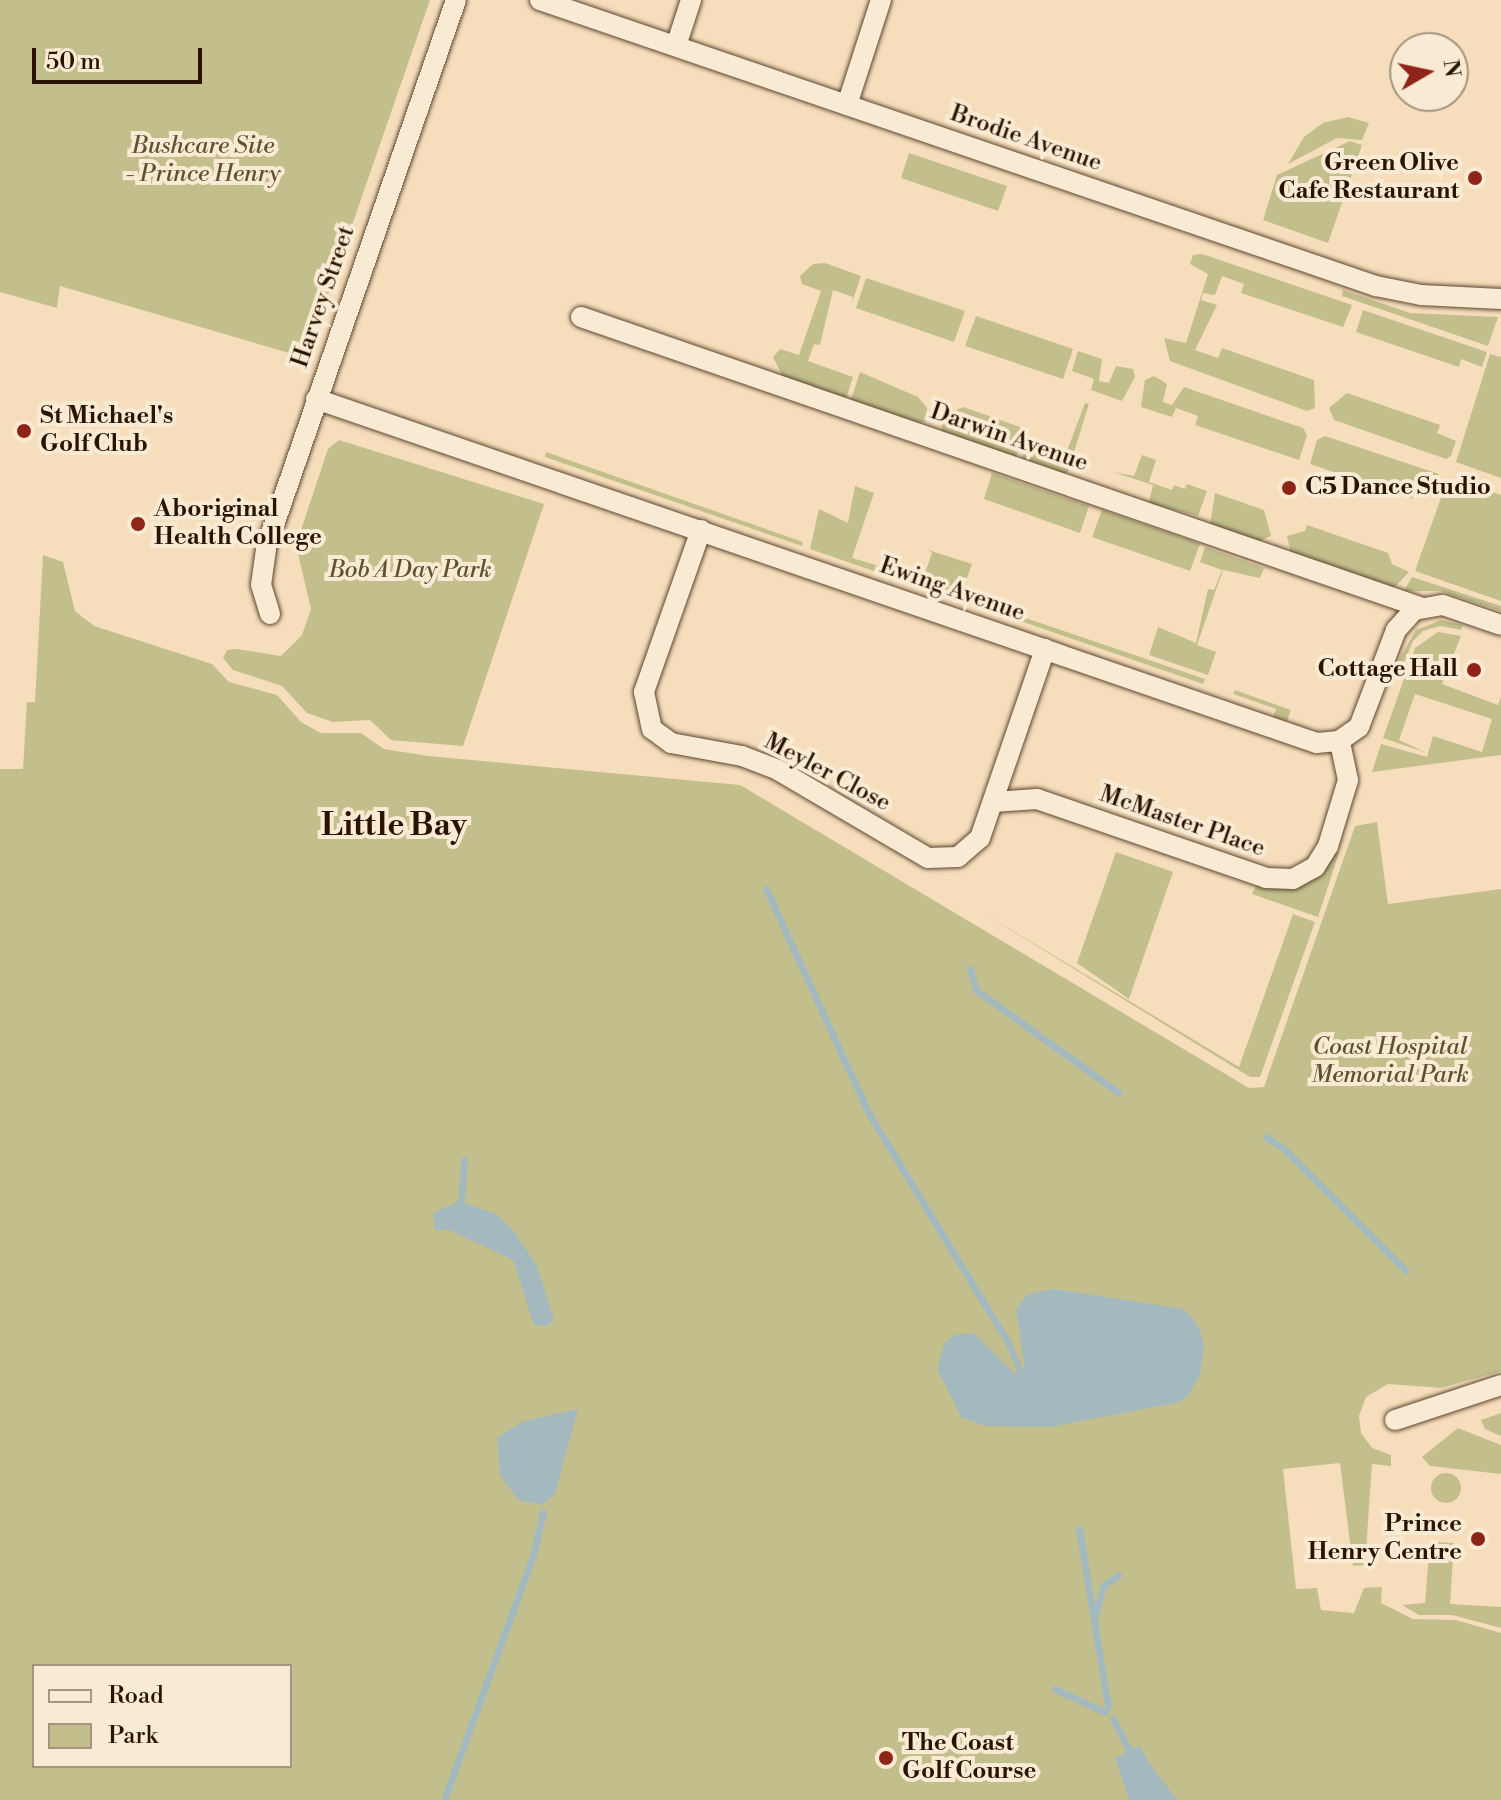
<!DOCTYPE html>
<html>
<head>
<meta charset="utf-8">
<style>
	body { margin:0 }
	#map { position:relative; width:1501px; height:1800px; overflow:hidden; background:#f6debc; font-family:"Libre Bodoni",serif }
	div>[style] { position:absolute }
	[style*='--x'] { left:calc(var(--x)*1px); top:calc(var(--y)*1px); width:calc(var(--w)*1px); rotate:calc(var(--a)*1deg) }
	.green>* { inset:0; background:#c3bf8c }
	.round { border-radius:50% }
	.water>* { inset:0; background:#a4b9bd }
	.stream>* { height:7px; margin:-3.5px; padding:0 3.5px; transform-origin:3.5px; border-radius:3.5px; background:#a4b9bd }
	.roads { filter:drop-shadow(0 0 2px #5d4630) drop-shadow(0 0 2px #5d4630) }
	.minor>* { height:20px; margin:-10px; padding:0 10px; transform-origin:10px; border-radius:10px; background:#f9ead3 }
	.dots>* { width:22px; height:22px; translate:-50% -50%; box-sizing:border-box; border:4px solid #f9ead3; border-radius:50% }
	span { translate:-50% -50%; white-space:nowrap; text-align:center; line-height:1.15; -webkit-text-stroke:8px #f9ead3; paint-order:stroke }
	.street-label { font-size:24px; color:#2a1401 }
	.park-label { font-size:24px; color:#605032; font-style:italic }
	.poi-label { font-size:24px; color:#2a1401; font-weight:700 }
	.right { translate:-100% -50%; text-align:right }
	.left { translate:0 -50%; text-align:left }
	.district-label { font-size:32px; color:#2a1401; font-weight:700 }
	.legend { position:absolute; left:32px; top:1664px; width:260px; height:104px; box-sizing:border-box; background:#f9ead3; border:2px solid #a6947f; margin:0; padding:10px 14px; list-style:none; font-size:24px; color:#2a1401 }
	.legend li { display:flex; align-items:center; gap:16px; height:40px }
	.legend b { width:40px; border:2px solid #a6947f }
	.north { position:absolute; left:1389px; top:32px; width:80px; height:80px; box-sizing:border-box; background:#f9ead3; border:2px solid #a6947f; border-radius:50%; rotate:81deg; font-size:22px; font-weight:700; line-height:32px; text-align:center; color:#2a1401 }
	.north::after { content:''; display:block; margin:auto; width:28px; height:36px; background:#8f2418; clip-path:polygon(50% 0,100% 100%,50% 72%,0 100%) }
	.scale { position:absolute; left:32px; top:48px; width:170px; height:36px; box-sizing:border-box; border:4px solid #2a1401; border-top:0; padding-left:10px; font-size:24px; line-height:28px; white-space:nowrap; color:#2a1401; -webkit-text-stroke:6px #f9ead3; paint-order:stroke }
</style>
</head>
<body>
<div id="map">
	<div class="green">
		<div style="clip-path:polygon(0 0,430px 0,306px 358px,60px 286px,57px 308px,0 292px)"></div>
		<div style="clip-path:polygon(1348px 117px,1369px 123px,1362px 140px,1337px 138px,1288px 164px,1304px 137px,1323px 123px)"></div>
		<div style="clip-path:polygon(1350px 141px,1362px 145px,1328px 243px,1263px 220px,1277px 175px)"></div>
		<div style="clip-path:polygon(909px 153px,1007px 186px,998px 211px,901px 178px)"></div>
		<div style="clip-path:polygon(1202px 254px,1352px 305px,1343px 327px,1241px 293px,1244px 284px,1222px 276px,1215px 295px,1203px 293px,1201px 300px,1217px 305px,1195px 350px,1218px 358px,1222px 348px,1314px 380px,1315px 408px,1307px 411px,1170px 361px,1164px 338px,1186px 343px,1208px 274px,1190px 264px,1193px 255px)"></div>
		<div style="clip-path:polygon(825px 263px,861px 276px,851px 306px,853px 297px,833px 290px,820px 345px,814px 344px,808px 361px,853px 377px,846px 399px,783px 377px,773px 357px,780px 349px,799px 355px,821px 291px,802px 284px,800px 276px,813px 264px)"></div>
		<div style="clip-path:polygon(866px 278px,965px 311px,954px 342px,856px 308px)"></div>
		<div style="clip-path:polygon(1343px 290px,1410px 313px,1498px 317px,1488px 346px,1342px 296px)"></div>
		<div style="clip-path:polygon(1363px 310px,1487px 352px,1482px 367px,1461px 359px,1459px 367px,1356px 332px)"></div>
		<div style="clip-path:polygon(976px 316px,1073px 349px,1063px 379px,965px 346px)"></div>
		<div style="clip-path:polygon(1078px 351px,1102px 359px,1099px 381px,1109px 383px,1116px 366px,1133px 369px,1135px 377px,1122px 401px,1091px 390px,1094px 379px,1072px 371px)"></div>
		<div style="clip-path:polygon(1490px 354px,1501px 357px,1501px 478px,1456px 462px)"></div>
		<div style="clip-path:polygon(860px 372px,918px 397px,927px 408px,926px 421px,918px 424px,851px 400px)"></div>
		<div style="clip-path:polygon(1154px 376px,1167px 384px,1163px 402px,1172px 405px,1184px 387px,1303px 428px,1307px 435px,1299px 460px,1195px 425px,1198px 416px,1176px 408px,1172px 417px,1141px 407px,1145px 380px)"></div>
		<div style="clip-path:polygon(1347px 393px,1440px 425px,1437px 433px,1456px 441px,1451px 456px,1446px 459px,1334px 420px,1329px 408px)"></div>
		<div style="clip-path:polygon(1085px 403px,1089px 404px,1067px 474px,1022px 458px,1030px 436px,1067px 451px)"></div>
		<div style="clip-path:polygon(963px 407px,1026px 429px,1016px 457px,942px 432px,941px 417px)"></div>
		<div style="clip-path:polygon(1325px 436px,1439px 474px,1436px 498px,1415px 491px,1412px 499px,1310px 464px,1317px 440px)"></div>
		<div style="clip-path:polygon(339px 440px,544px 504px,463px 746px,391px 740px,370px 720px,333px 722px,307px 713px,282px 686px,233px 670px,223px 658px,227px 650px,236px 649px,281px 656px,302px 635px,311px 609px,296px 545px,328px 449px)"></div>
		<div style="clip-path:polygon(546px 452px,803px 542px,802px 546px,545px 457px)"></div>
		<div style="clip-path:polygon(1142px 455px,1156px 460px,1149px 482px,1172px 490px,1174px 485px,1185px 489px,1187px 484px,1207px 491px,1198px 516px,1149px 503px,1153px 485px,1113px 472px,1134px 476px)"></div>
		<div style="clip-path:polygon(992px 473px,1089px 506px,1080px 533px,984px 499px)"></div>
		<div style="clip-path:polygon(1452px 479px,1501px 495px,1501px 601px,1415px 571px,1447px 481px)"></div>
		<div style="clip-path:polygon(855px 486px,874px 493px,852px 558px,923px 579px,932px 553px,928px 550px,972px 564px,962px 591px,950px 586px,946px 596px,810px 549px,819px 509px,848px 523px)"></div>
		<div style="clip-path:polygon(1215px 493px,1264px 510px,1271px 536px,1259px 541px,1210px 525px)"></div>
		<div style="clip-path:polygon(1102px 510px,1200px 544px,1190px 571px,1092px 537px)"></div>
		<div style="clip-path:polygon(1307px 525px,1388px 553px,1392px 564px,1409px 572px,1394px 588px,1291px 553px,1287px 536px,1305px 531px)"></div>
		<div style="clip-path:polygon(1205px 547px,1264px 568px,1260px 578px,1223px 570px,1197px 645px,1216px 652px,1208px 675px,1149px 655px,1158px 627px,1196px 643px,1208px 589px,1214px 590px,1222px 570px,1200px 562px)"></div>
		<div style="clip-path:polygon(evenodd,43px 555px,63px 562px,75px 611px,94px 626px,212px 664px,229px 682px,277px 695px,301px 722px,321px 733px,361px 733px,384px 749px,428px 756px,740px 785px,1249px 1088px,1264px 1087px,1355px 826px,1377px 822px,1388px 904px,1501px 889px,1501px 1371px,1441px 1388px,1388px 1384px,1366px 1397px,1359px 1416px,1361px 1433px,1372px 1448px,1391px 1455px,1391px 1466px,1372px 1464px,1365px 1565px,1353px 1566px,1340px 1463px,1283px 1469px,1296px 1589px,1317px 1588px,1321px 1610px,1354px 1613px,1364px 1588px,1382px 1587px,1381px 1603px,1413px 1619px,1456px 1620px,1501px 1633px,1501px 1800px,0 1800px,0 769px,23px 769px,27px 702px,35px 702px,43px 555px,34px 1666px,290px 1666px,290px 1766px,34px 1766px,34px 1666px)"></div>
		<div style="clip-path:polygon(1412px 577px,1501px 606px,1501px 611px,1440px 591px,1404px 591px)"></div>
		<div style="clip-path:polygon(955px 594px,1205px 679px,1203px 684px,954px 598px)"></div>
		<div style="clip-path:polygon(1441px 620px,1463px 625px,1461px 630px,1440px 626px,1423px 631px,1413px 641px,1403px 665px,1397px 663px,1416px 630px)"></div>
		<div style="clip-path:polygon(1438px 632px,1461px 636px,1442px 684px,1498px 705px,1501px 698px,1501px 755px,1372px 772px,1381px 744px,1427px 757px,1433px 736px,1482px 752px,1492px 719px,1415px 694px,1399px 740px,1427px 753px,1383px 738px,1415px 648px)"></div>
		<div style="clip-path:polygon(1235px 690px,1291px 710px,1287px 721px,1273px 717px,1276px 709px,1233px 694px)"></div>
		<div style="clip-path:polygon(1332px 851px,1339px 853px,1318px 917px,1252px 894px,1257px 884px,1282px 889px,1307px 883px)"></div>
		<div style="clip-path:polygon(1116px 852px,1173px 872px,1129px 999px,1077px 963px)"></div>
		<div style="clip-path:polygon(975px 908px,1239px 1067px,1293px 914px,1315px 922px,1260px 1077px,1250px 1077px)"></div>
		<div style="clip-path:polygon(1501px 1413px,1501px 1436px,1485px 1429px,1481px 1420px)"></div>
		<div style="clip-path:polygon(1458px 1428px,1501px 1445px,1501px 1474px,1430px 1466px,1422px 1457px)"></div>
		<div class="round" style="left:1431px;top:1473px;width:30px;height:30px"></div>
		<div style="clip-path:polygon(1430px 1542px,1454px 1543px,1450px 1604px,1501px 1607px,1501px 1628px,1452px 1615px,1419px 1615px,1402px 1605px,1425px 1603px)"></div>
	</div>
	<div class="water">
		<div style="clip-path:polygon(459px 1201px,496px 1214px,513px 1230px,537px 1266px,554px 1319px,548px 1326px,534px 1325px,513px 1260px,447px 1229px,435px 1231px,433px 1213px)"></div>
		<div style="clip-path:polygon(1053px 1289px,1184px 1309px,1199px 1327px,1204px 1345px,1200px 1376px,1188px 1395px,1180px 1402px,1050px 1427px,985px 1426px,961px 1417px,937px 1369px,944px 1344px,954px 1335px,974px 1333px,1014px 1373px,1025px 1370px,1016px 1309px,1028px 1294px)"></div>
		<div style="clip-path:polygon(578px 1409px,555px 1494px,543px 1505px,518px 1500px,500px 1475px,497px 1437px,524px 1421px)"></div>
		<div style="clip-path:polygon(1140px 1745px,1147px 1759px,1177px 1800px,1129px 1800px,1115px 1758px)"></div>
	</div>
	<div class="stream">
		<div style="--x:766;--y:889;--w:247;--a:65.4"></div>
		<div style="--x:869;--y:1114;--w:268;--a:58.7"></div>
		<div style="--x:1008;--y:1343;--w:39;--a:66"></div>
		<div style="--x:970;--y:969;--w:22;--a:74"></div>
		<div style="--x:976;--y:990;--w:176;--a:35.8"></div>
		<div style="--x:1266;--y:1137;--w:20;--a:33"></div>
		<div style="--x:1283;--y:1148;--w:173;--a:45"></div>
		<div style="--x:461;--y:1201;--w:41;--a:-85.8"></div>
		<div style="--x:1079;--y:1529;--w:179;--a:80.7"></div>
		<div style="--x:1096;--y:1614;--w:29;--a:-76"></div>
		<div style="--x:1103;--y:1586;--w:19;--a:-35"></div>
		<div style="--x:1055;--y:1689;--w:55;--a:24.7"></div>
		<div style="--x:1113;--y:1719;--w:35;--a:63"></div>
		<div style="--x:444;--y:1800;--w:260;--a:-70"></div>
		<div style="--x:533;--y:1556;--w:45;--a:-77.2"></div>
	</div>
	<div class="roads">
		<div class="minor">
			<div style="--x:540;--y:0;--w:884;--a:18.89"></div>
			<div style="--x:1376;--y:286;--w:46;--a:11.3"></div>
			<div style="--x:1421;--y:295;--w:80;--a:2.9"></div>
			<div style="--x:676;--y:46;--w:48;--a:-71.9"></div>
			<div style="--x:847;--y:105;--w:110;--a:-72.1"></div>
			<div style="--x:581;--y:317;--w:888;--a:19.07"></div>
			<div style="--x:316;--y:399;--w:1058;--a:18.97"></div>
			<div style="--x:1317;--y:743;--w:22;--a:-5"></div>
			<div style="--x:1339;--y:741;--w:24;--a:-35"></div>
			<div style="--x:1359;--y:727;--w:104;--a:-69.1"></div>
			<div style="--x:1396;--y:630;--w:27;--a:-48"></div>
			<div style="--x:1414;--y:610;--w:29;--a:-10"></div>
			<div style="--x:1443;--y:605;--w:61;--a:19"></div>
			<div style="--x:701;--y:530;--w:172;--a:109.4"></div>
			<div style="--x:644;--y:692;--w:38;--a:78"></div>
			<div style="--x:652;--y:729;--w:24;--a:36"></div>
			<div style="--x:671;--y:743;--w:72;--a:10.4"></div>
			<div style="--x:742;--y:756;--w:39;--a:21"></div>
			<div style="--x:778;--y:770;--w:174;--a:30.4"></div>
			<div style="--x:928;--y:858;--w:30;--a:-2"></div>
			<div style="--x:958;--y:857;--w:29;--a:-41"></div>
			<div style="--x:980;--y:838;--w:200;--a:-71"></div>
			<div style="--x:270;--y:614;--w:30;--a:-107"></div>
			<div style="--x:261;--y:585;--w:37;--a:-82"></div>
			<div style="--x:266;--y:548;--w:580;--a:-70.88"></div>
			<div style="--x:993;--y:802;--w:44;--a:-3.9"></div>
			<div style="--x:1037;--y:799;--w:242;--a:19"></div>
			<div style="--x:1266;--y:878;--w:27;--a:2"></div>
			<div style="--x:1293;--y:879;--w:25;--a:-29"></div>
			<div style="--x:1315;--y:867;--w:25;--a:-58"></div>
			<div style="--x:1328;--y:846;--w:69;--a:-73.1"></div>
			<div style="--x:1348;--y:780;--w:40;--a:-102"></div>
			<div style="--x:1395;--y:1420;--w:112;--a:-18.3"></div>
		</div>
	</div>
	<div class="dots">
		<div style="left:1475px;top:178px;background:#8f2418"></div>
		<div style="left:24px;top:431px;background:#8f2418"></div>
		<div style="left:1289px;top:488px;background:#8f2418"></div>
		<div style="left:138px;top:524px;background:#8f2418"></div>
		<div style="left:1474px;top:670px;background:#8f2418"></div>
		<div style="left:1478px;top:1539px;background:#8f2418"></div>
		<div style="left:886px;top:1758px;background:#8f2418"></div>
	</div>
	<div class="street-label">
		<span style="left:1026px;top:139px;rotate:19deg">Brodie Avenue</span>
		<span style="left:324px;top:297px;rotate:-71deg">Harvey Street</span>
		<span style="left:1009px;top:438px;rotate:19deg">Darwin Avenue</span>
		<span style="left:952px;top:590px;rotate:19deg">Ewing Avenue</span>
		<span style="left:827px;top:773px;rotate:28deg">Meyler Close</span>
		<span style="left:1182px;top:822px;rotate:19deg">McMaster Place</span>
	</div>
	<div class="park-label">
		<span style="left:203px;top:161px">Bushcare Site<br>- Prince Henry</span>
		<span style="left:410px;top:571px">Bob A Day Park</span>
		<span style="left:1390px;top:1062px">Coast Hospital<br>Memorial Park</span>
	</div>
	<div class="poi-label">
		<span class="right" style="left:1459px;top:178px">Green Olive<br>Cafe Restaurant</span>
		<span class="left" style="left:40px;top:431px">St Michael's<br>Golf Club</span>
		<span class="left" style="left:1305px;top:488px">C5 Dance Studio</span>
		<span class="left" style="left:154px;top:524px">Aboriginal<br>Health College</span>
		<span class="right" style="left:1458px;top:670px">Cottage Hall</span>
		<span class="right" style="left:1462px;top:1539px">Prince<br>Henry Centre</span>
		<span class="left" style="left:902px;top:1758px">The Coast<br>Golf Course</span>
	</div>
	<div class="district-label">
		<span style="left:394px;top:825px">Little Bay</span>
	</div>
	<ul class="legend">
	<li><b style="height:10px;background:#f9ead3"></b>Road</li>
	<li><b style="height:22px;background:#c3bf8c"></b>Park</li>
	</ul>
	<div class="north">N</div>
	<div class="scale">50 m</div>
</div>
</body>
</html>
